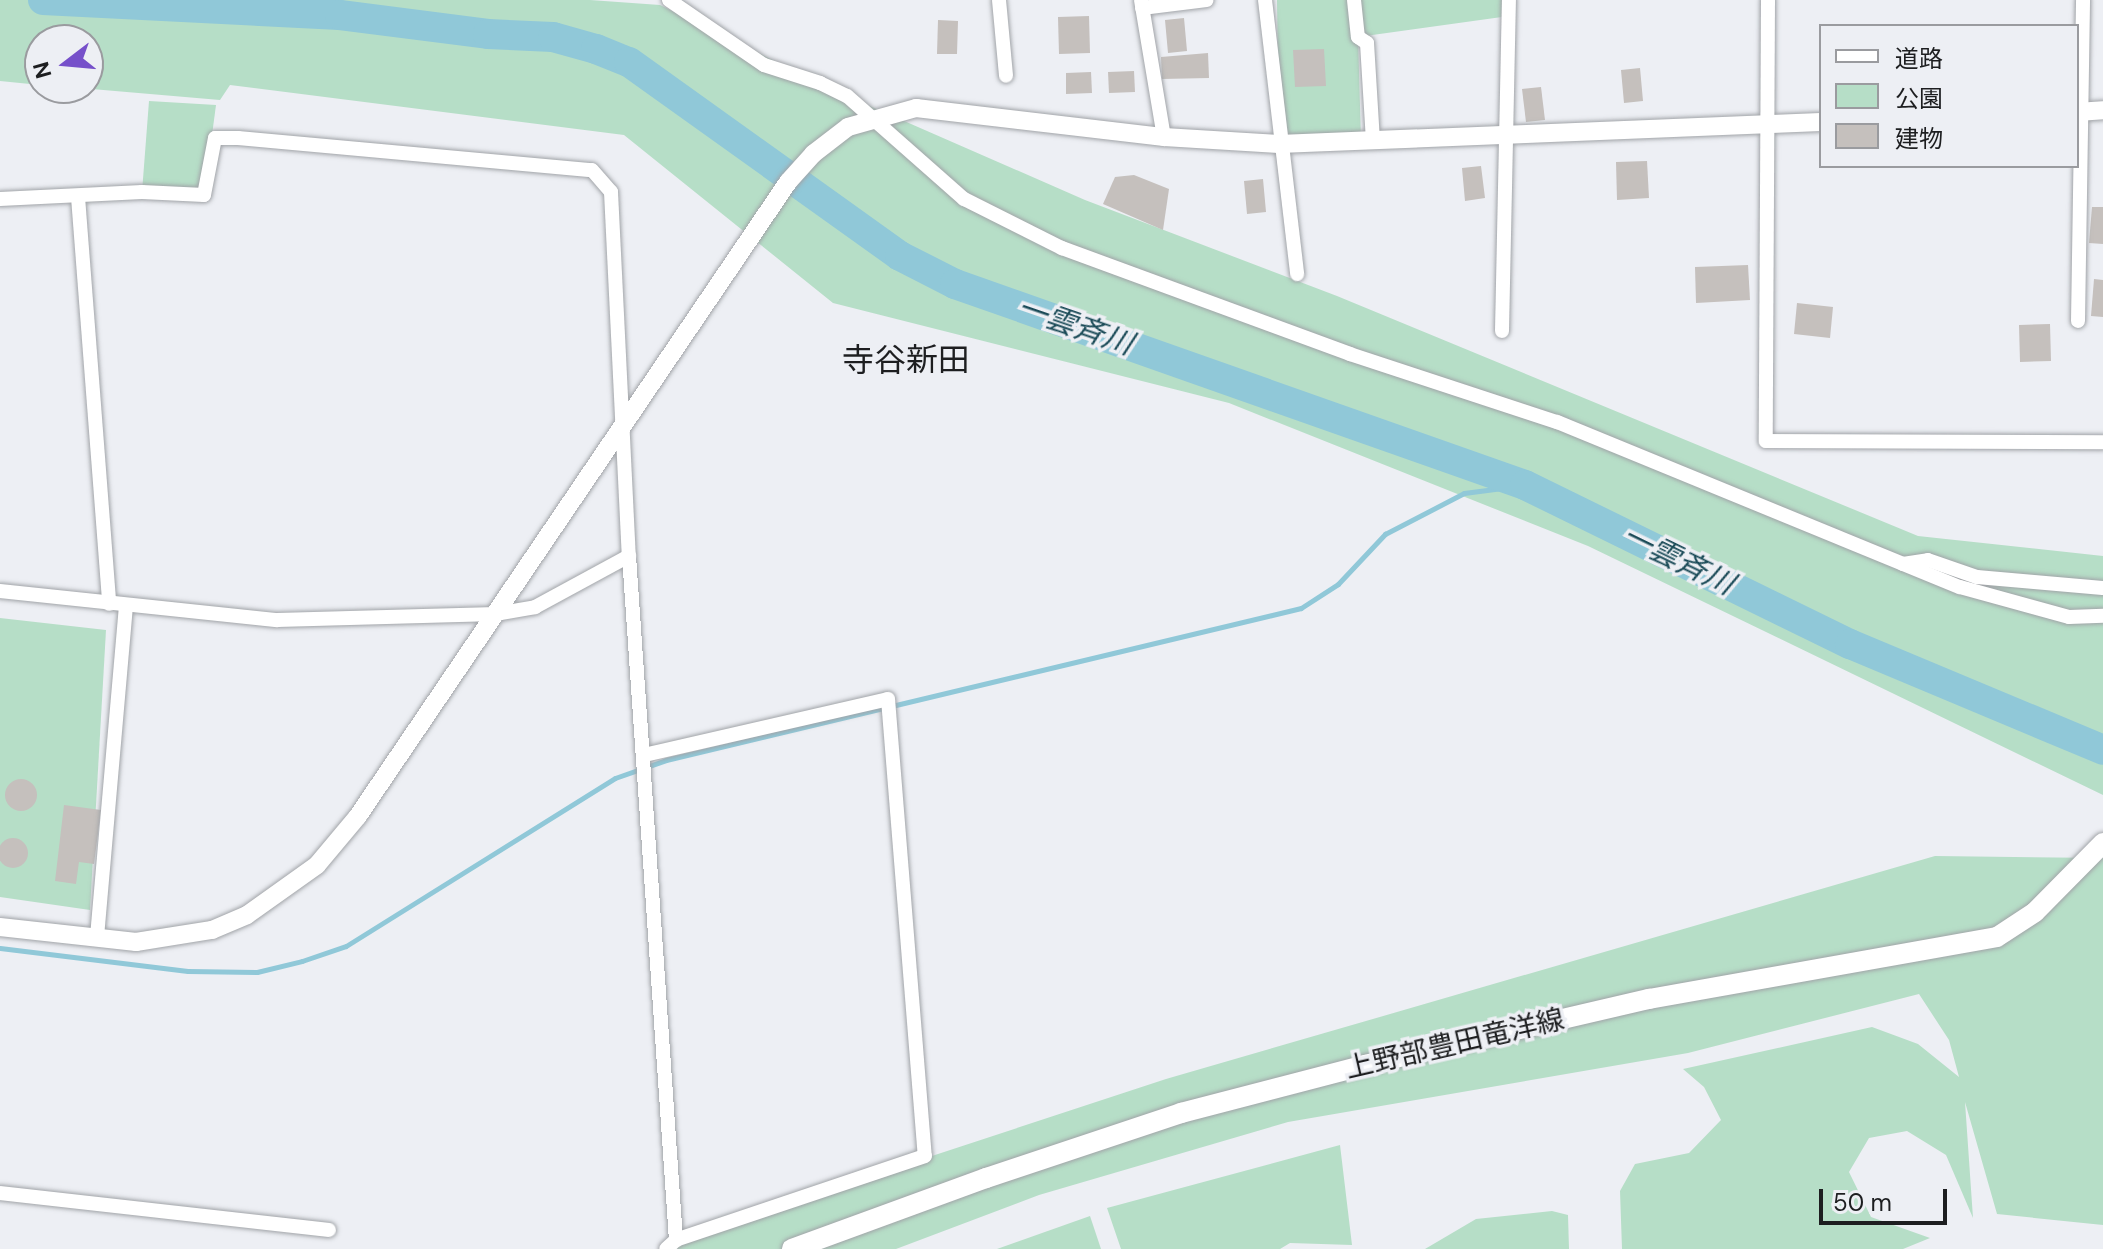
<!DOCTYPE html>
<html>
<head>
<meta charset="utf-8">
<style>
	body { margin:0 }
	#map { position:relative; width:2103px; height:1249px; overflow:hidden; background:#edeff4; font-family:"DM Sans","Noto Sans JP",sans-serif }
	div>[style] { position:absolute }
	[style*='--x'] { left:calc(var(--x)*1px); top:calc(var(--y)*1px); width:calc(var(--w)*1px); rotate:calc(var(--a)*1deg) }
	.green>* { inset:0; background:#b6dec7 }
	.stream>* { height:5px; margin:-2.5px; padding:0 2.5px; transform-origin:2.5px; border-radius:2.5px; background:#90c8d8 }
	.river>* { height:30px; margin:-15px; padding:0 15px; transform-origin:15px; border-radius:15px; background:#90c8d8 }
	.building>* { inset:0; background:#c5c0bd }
	.round { border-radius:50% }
	.roads { filter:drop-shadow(0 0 2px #a1a4a8) drop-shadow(0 0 2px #a1a4a8) }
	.minor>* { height:14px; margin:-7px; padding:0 7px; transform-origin:7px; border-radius:7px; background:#fff }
	.tertiary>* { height:18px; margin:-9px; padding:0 9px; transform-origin:9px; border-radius:9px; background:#fff }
	.secondary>* { height:20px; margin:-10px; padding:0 10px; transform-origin:10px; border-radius:10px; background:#fff }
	span { translate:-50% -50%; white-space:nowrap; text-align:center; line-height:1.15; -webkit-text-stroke:7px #edeff4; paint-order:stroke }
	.street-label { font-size:28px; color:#1d1e20 }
	.water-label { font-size:30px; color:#1b4b58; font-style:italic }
	.quarter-label { font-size:32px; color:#1d1e20 }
	.legend { position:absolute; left:1819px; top:24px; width:260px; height:144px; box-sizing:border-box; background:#edeff4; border:2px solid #9a9b9f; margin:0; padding:10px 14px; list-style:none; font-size:24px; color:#1d1e20 }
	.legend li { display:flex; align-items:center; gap:16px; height:40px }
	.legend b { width:40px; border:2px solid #9a9b9f }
	.north { position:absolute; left:24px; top:24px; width:80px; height:80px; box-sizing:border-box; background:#edeff4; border:2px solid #9a9b9f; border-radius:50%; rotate:254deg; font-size:22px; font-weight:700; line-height:32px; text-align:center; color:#1d1e20 }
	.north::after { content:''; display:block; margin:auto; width:28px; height:36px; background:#7650ca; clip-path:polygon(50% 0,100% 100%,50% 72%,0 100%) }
	.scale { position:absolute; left:1819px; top:1189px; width:128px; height:36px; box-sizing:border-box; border:4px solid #1d1e20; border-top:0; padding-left:10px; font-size:24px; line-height:28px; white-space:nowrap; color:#1d1e20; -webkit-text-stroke:6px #edeff4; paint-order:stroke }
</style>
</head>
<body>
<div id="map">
	<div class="green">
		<div style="clip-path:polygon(0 0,590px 0,660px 5px,847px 96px,1085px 200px,1337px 296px,1918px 536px,2103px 556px,2103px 795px,1588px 546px,1229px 403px,833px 303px,624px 135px,230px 85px,220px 100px,80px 88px,88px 88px,88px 40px,40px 40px,40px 85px,0 81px)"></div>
		<div style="clip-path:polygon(1277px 0,1506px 0,1509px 16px,1358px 37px,1361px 140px,1279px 144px)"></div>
		<div style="clip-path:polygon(149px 101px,216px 105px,204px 195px,142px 192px)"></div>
		<div style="clip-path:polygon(0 618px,106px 630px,90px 910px,0 897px)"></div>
		<div style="clip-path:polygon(1935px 856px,2103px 858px,2103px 1225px,1997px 1214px,1965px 1102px,1973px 1218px,1946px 1155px,1907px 1131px,1869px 1138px,1849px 1172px,1871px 1217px,1930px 1238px,1903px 1249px,1622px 1249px,1620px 1191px,1635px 1164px,1689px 1153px,1721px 1120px,1704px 1087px,1683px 1069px,1872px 1027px,1918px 1044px,1959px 1077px,1949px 1040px,1919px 994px,1688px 1053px,1288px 1122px,1039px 1195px,896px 1249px,666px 1249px,676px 1240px,1166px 1079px)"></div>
		<div style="clip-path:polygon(1340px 1145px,1352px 1245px,1290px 1243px,1280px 1249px,1121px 1249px,1107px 1208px)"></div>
		<div style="clip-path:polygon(1552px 1211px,1568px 1215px,1569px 1249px,1425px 1249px,1476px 1219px)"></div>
		<div style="clip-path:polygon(1090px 1216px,1101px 1249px,997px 1249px)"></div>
	</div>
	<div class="stream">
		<div style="--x:0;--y:948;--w:189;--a:7"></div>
		<div style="--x:188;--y:971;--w:69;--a:0.8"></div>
		<div style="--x:257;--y:972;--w:46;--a:-13.7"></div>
		<div style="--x:302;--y:961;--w:46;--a:-18.8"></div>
		<div style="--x:346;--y:946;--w:317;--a:-32"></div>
		<div style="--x:615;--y:778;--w:54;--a:-19.4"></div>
		<div style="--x:666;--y:760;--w:653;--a:-13.46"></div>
		<div style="--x:1301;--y:608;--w:44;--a:-33"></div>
		<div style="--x:1338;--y:584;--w:69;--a:-46.8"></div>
		<div style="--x:1385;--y:534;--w:89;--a:-27.4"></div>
		<div style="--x:1464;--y:493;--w:62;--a:-7.5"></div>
	</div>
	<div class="river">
		<div style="--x:43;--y:0;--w:297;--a:2.9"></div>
		<div style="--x:340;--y:15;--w:149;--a:7.3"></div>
		<div style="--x:488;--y:34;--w:65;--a:2.6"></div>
		<div style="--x:553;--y:37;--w:45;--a:15.6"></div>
		<div style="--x:596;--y:49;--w:35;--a:22"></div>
		<div style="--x:629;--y:62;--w:333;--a:35.6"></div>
		<div style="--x:900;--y:256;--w:62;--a:27"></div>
		<div style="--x:955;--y:284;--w:604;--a:19.42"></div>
		<div style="--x:1525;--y:485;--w:362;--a:26.1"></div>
		<div style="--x:1850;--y:644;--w:274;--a:22.7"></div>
	</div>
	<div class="building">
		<div style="clip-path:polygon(1089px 16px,1090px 53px,1059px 54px,1058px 17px)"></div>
		<div style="clip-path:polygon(1184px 18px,1187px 51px,1168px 53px,1165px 20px)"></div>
		<div style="clip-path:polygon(938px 20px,958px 21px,957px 54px,937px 54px)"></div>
		<div style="clip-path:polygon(1324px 49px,1326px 86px,1295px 87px,1293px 50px)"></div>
		<div style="clip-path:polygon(1208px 53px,1209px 78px,1162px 79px,1161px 57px)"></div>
		<div style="clip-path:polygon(1640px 68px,1643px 101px,1624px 103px,1621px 70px)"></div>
		<div style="clip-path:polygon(1134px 71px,1135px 92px,1109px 93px,1108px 72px)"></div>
		<div style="clip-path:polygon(1091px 72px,1092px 93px,1066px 94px,1066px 73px)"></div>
		<div style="clip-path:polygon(1541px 87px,1545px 120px,1526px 122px,1522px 89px)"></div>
		<div style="clip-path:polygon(1647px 161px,1649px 198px,1617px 200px,1616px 162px)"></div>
		<div style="clip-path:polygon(1481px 166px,1485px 198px,1465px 201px,1462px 168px)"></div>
		<div style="clip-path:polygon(1134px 175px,1169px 189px,1163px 230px,1103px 204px,1115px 177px)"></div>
		<div style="clip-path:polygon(1263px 179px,1266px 212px,1247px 214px,1244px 181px)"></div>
		<div style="clip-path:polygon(2092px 207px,2103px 207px,2103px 244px,2089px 243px)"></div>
		<div style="clip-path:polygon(1748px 265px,1750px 300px,1696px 303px,1695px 267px)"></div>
		<div style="clip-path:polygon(2094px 279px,2103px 280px,2103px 317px,2091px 316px)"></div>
		<div style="clip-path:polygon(1797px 303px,1833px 307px,1830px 338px,1794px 334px)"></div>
		<div style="clip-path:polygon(2050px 324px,2051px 361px,2020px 362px,2019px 325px)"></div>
		<div class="round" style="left:5px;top:779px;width:32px;height:32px"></div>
		<div style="clip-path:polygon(64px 805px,101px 810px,94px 864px,79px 862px,76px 884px,55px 881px)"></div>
		<div class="round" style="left:-2px;top:838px;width:30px;height:30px"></div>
	</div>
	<div class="roads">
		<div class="minor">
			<div style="--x:669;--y:0;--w:115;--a:34.4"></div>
			<div style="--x:764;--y:65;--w:59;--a:17.8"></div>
			<div style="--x:820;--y:83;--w:30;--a:26"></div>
			<div style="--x:847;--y:96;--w:156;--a:41.4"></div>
			<div style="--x:964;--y:199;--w:110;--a:26.6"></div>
			<div style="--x:1062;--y:248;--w:307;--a:20.2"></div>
			<div style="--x:1350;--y:354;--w:218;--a:18.2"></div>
			<div style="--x:1557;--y:422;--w:435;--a:22.3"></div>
			<div style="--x:1960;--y:587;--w:113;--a:15.4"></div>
			<div style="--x:2069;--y:617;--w:34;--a:-2"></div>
			<div style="--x:999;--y:0;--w:76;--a:84.7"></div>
			<div style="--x:1141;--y:0;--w:139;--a:80.5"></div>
			<div style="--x:1265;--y:0;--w:276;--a:83.3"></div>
			<div style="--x:1354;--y:0;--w:37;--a:84"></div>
			<div style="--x:1358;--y:37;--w:11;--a:34"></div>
			<div style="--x:1367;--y:43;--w:97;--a:86.5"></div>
			<div style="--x:1768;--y:0;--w:441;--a:90.3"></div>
			<div style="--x:1766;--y:441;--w:337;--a:0.2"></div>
			<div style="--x:1142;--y:8;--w:65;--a:-7"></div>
			<div style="--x:78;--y:197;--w:408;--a:85.6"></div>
			<div style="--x:0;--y:199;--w:142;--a:-2.8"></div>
			<div style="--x:142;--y:192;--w:62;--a:2.8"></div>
			<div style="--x:204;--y:195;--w:58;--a:-79.1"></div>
			<div style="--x:215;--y:138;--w:23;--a:0"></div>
			<div style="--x:238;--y:138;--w:355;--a:5.2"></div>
			<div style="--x:592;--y:170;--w:29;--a:49"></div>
			<div style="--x:611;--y:192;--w:364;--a:87.2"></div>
			<div style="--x:629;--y:556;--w:686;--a:86.07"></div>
			<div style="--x:2078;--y:321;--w:321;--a:-89.1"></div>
			<div style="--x:1502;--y:331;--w:331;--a:-88.8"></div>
			<div style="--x:1903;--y:564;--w:25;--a:-9"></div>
			<div style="--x:1928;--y:560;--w:52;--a:19.1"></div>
			<div style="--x:1977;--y:577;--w:126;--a:5"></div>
			<div style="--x:0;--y:591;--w:279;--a:6"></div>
			<div style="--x:277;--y:620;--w:219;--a:-1.6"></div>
			<div style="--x:496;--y:614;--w:40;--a:-10"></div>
			<div style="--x:535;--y:607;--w:107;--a:-28.5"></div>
			<div style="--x:644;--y:755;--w:250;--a:-12.9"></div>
			<div style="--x:888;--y:699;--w:458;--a:85.4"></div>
			<div style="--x:925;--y:1156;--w:263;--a:161.4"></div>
			<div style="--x:676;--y:1240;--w:13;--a:138"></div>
			<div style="--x:97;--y:937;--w:332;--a:-85"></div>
			<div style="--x:0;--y:1193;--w:331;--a:6.4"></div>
		</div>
		<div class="tertiary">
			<div style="--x:2077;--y:112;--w:26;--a:-4"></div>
			<div style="--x:0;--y:927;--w:137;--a:6.3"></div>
			<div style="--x:136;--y:942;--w:77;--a:-9"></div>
			<div style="--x:212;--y:930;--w:38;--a:-23"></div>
			<div style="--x:247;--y:915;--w:86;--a:-35.5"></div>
			<div style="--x:317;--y:865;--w:64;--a:-50.1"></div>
			<div style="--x:358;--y:816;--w:766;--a:-55.85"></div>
			<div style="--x:788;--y:182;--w:38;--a:-48"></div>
			<div style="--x:813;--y:154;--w:44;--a:-37.6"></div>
			<div style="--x:848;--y:127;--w:71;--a:-15.6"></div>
			<div style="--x:916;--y:108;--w:250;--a:6.7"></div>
			<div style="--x:1164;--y:137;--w:115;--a:3.5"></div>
			<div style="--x:1279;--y:144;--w:542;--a:-2.32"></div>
		</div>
		<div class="secondary">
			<div style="--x:792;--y:1249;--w:207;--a:-20.1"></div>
			<div style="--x:986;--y:1178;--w:206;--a:-18.4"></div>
			<div style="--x:1181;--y:1113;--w:190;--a:-14.6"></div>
			<div style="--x:1365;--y:1065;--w:292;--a:-13.1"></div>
			<div style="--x:1649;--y:999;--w:353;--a:-10.1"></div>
			<div style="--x:1997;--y:937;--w:45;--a:-33.3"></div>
			<div style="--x:2035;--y:912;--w:97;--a:-45.4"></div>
		</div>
	</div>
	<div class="street-label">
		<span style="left:1455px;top:1044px;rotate:-13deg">上野部豊田竜洋線</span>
	</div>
	<div class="water-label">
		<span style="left:1075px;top:326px;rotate:19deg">一雲斉川</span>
		<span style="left:1678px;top:560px;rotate:26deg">一雲斉川</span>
	</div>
	<div class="quarter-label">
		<span style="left:906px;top:360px">寺谷新田</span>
	</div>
	<ul class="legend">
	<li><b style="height:10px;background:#fff"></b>道路</li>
	<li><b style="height:22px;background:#b6dec7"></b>公園</li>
	<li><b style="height:22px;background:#c5c0bd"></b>建物</li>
	</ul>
	<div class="north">N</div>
	<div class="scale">50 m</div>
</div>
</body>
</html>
